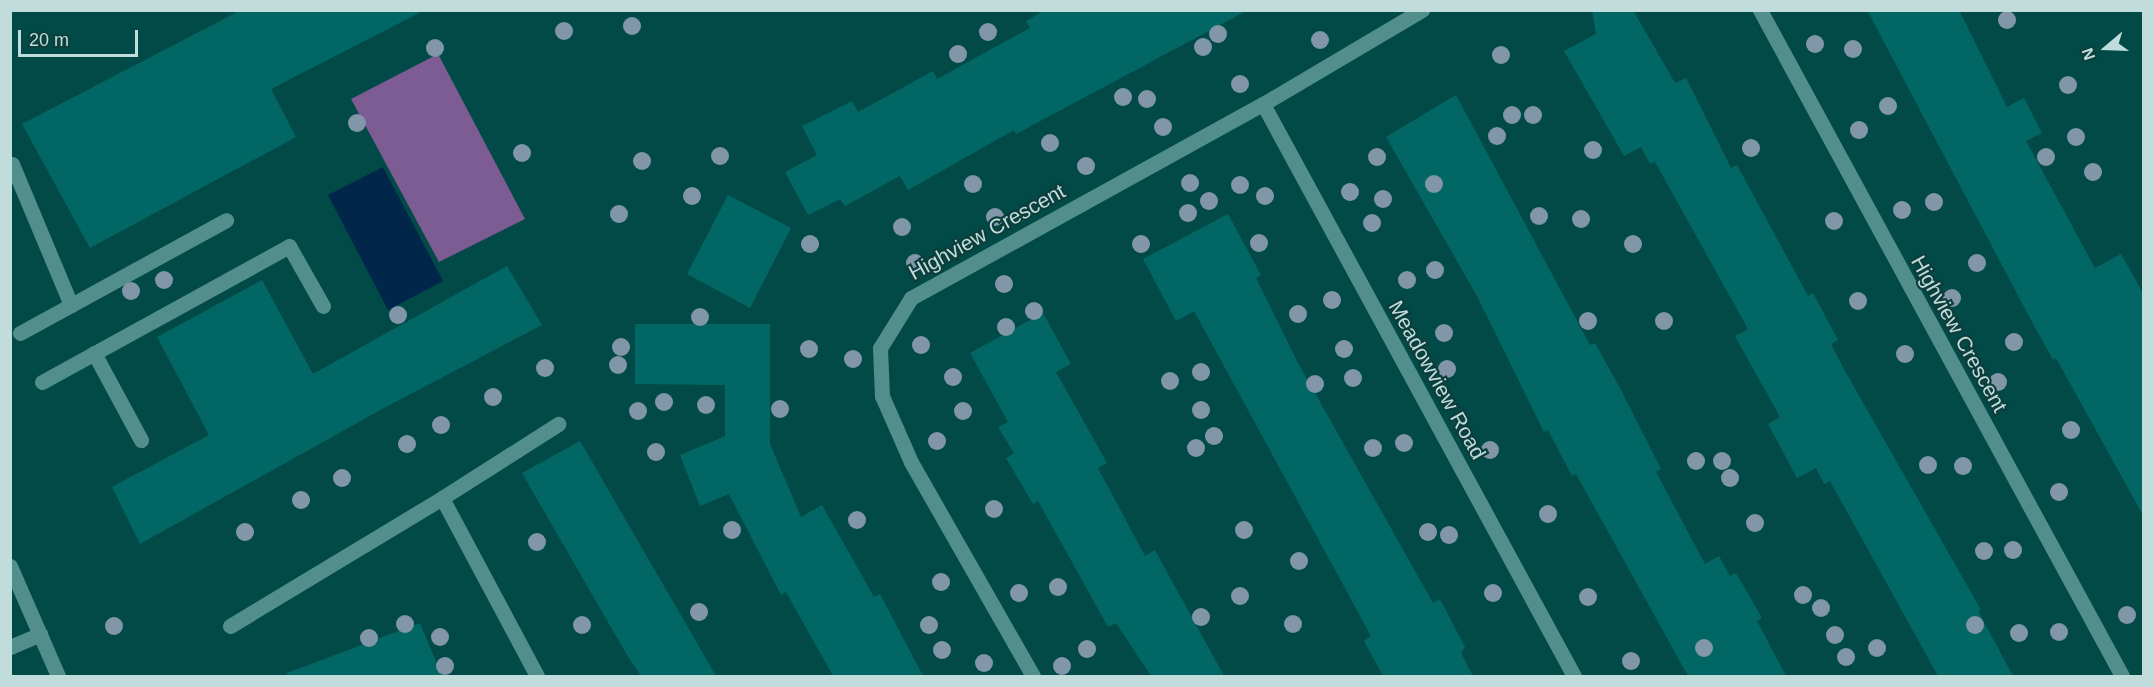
<!DOCTYPE html>
<html>
<head>
<meta charset="utf-8">
<style>
	body { margin:0 }
	#map { position:relative; width:2154px; height:687px; overflow:hidden; background:#024a48; font-family:Arial,sans-serif }
	div>[style] { position:absolute }
	[style*='--x'] { left:calc(var(--x)*1px); top:calc(var(--y)*1px); width:calc(var(--w)*1px); rotate:calc(var(--a)*1deg) }
	.green>* { inset:0; background:#7c5c93 }
	.water>* { inset:0; background:#00264a }
	.building>* { inset:0; background:#026764 }
	.lane>* { height:15px; margin:-7.5px; padding:0 7.5px; transform-origin:7.5px; border-radius:7.5px; background:#528e8b }
	.street>* { height:15px; margin:-7.5px; padding:0 7.5px; transform-origin:7.5px; border-radius:7.5px; background:#528e8b }
	.secondary>* { height:15px; margin:-7.5px; padding:0 7.5px; transform-origin:7.5px; border-radius:7.5px; background:#528e8b }
	.trees>* { width:18px; height:18px; margin:-9px; border-radius:50%; background:#8196a9 }
	span { translate:-50% -50%; white-space:nowrap; text-align:center; line-height:1.15; -webkit-text-stroke:4.5px #0d3e3c; paint-order:stroke }
	.street-label { font-size:21px; color:#c0dddb }
	.frame { position:absolute; inset:0; border:12px solid #c0dddb; pointer-events:none }
	.north { position:absolute; left:2076px; top:18px; width:60px; height:60px; -webkit-text-stroke:4px #0d3e3c; paint-order:stroke; rotate:251deg; font-size:16px; font-weight:700; line-height:24px; text-align:center; color:#c0dddb }
	.north::after { content:''; display:block; margin:auto; width:21px; height:27px; background:#c0dddb; clip-path:polygon(50% 0,100% 100%,50% 72%,0 100%) }
	.scale { position:absolute; left:18px; top:30px; width:120px; height:27px; box-sizing:border-box; border:3px solid #c0dddb; border-top:0; padding-left:8px; font-size:18px; line-height:21px; white-space:nowrap; color:#c0dddb; -webkit-text-stroke:4px #0d3e3c; paint-order:stroke }
</style>
</head>
<body>
<div id="map">
	<div class="green">
		<div style="clip-path:polygon(438px 54px,525px 219px,439px 262px,351px 99px)"></div>
	</div>
	<div class="water">
		<div style="clip-path:polygon(383px 167px,443px 281px,388px 310px,328px 195px)"></div>
	</div>
	<div class="building">
		<div style="clip-path:polygon(241px 10px,425px 10px,271px 89px,296px 137px,90px 248px,22px 124px)"></div>
		<div style="clip-path:polygon(1045px 10px,1248px 10px,1016px 134px,1014px 130px,908px 190px,900px 176px,845px 206px,840px 199px,808px 215px,785px 172px,817px 155px,802px 126px,852px 101px,858px 112px,933px 71px,937px 79px,1030px 28px,1026px 21px)"></div>
		<div style="clip-path:polygon(1592px 10px,1633px 10px,1675px 83px,1686px 78px,1731px 168px,1737px 165px,1808px 296px,1813px 293px,1838px 340px,1831px 344px,1845px 371px,1981px 610px,1978px 611px,2013px 676px,1938px 676px,1830px 481px,1824px 484px,1816px 468px,1797px 478px,1768px 424px,1780px 417px,1735px 336px,1748px 329px,1655px 162px,1650px 164px,1641px 147px,1624px 156px,1564px 51px,1596px 34px)"></div>
		<div style="clip-path:polygon(1867px 10px,1959px 10px,2007px 107px,2024px 98px,2042px 133px,2026px 141px,2095px 268px,2121px 254px,2144px 295px,2144px 517px,2056px 358px,2053px 360px,2031px 320px)"></div>
		<div style="clip-path:polygon(1456px 95px,1590px 345px,1595px 343px,1621px 390px,1661px 469px,1656px 472px,1705px 564px,1719px 556px,1730px 576px,1736px 573px,1762px 618px,1757px 621px,1786px 676px,1688px 676px,1576px 474px,1572px 476px,1548px 430px,1544px 432px,1477px 296px,1386px 137px)"></div>
		<div style="clip-path:polygon(728px 195px,791px 228px,750px 308px,687px 274px)"></div>
		<div style="clip-path:polygon(1228px 214px,1261px 275px,1256px 278px,1297px 361px,1433px 603px,1440px 599px,1465px 647px,1461px 653px,1473px 676px,1383px 676px,1364px 641px,1371px 636px,1194px 311px,1176px 321px,1143px 259px)"></div>
		<div style="clip-path:polygon(507px 266px,542px 325px,384px 408px,140px 544px,112px 487px,209px 435px,157px 337px,262px 280px,313px 374px)"></div>
		<div style="clip-path:polygon(1043px 313px,1071px 364px,1056px 372px,1107px 463px,1098px 468px,1145px 556px,1155px 550px,1224px 676px,1151px 676px,1116px 623px,1108px 627px,1038px 501px,1033px 504px,1006px 458px,1014px 453px,998px 427px,1008px 422px,970px 353px)"></div>
		<div style="clip-path:polygon(635px 324px,770px 324px,770px 444px,801px 517px,822px 505px,874px 597px,880px 594px,923px 676px,833px 676px,786px 592px,781px 595px,729px 494px,700px 506px,680px 455px,725px 436px,725px 385px,635px 384px)"></div>
		<div style="clip-path:polygon(580px 441px,697px 643px,716px 676px,641px 676px,627px 655px,522px 473px)"></div>
		<div style="clip-path:polygon(420px 623px,442px 676px,287px 676px,287px 673px)"></div>
	</div>
	<div class="lane">
		<div style="--x:12;--y:164;--w:153;--a:67.3"></div>
		<div style="--x:20;--y:333;--w:235;--a:-28.7"></div>
		<div style="--x:94;--y:353;--w:99;--a:61.6"></div>
		<div style="--x:42;--y:382;--w:282;--a:-28.8"></div>
		<div style="--x:289;--y:246;--w:69;--a:60.5"></div>
		<div style="--x:442;--y:498;--w:138;--a:-32.5"></div>
		<div style="--x:230;--y:626;--w:248;--a:-31.1"></div>
		<div style="--x:442;--y:498;--w:202;--a:61.9"></div>
		<div style="--x:10;--y:647;--w:33;--a:-23"></div>
	</div>
	<div class="street">
		<div style="--x:1760;--y:10;--w:758;--a:61.47"></div>
		<div style="--x:1263;--y:104;--w:651;--a:61.47"></div>
		<div style="--x:1033;--y:676;--w:246;--a:-119.7"></div>
		<div style="--x:911;--y:462;--w:72;--a:-113.7"></div>
		<div style="--x:882;--y:396;--w:48;--a:-92.4"></div>
		<div style="--x:880;--y:348;--w:59;--a:-58.2"></div>
		<div style="--x:911;--y:298;--w:402;--a:-28.9"></div>
		<div style="--x:1263;--y:104;--w:185;--a:-30.6"></div>
	</div>
	<div class="secondary">
		<div style="--x:10;--y:566;--w:120;--a:66.4"></div>
	</div>
	<div class="trees">
		<div style="left:2007px;top:20px"></div>
		<div style="left:632px;top:26px"></div>
		<div style="left:564px;top:31px"></div>
		<div style="left:988px;top:32px"></div>
		<div style="left:1218px;top:34px"></div>
		<div style="left:1320px;top:40px"></div>
		<div style="left:1815px;top:44px"></div>
		<div style="left:1203px;top:47px"></div>
		<div style="left:435px;top:48px"></div>
		<div style="left:1853px;top:49px"></div>
		<div style="left:958px;top:54px"></div>
		<div style="left:1501px;top:55px"></div>
		<div style="left:1240px;top:84px"></div>
		<div style="left:2068px;top:85px"></div>
		<div style="left:1123px;top:97px"></div>
		<div style="left:1147px;top:99px"></div>
		<div style="left:1888px;top:106px"></div>
		<div style="left:1512px;top:115px"></div>
		<div style="left:1533px;top:115px"></div>
		<div style="left:357px;top:123px"></div>
		<div style="left:1163px;top:127px"></div>
		<div style="left:1859px;top:130px"></div>
		<div style="left:1497px;top:136px"></div>
		<div style="left:2076px;top:137px"></div>
		<div style="left:1050px;top:143px"></div>
		<div style="left:1751px;top:148px"></div>
		<div style="left:1593px;top:150px"></div>
		<div style="left:522px;top:153px"></div>
		<div style="left:720px;top:156px"></div>
		<div style="left:1377px;top:157px"></div>
		<div style="left:2046px;top:157px"></div>
		<div style="left:642px;top:161px"></div>
		<div style="left:1086px;top:166px"></div>
		<div style="left:2093px;top:172px"></div>
		<div style="left:1190px;top:183px"></div>
		<div style="left:973px;top:184px"></div>
		<div style="left:1434px;top:184px"></div>
		<div style="left:1240px;top:185px"></div>
		<div style="left:1350px;top:192px"></div>
		<div style="left:692px;top:196px"></div>
		<div style="left:1265px;top:196px"></div>
		<div style="left:1383px;top:199px"></div>
		<div style="left:1209px;top:201px"></div>
		<div style="left:1934px;top:202px"></div>
		<div style="left:1902px;top:210px"></div>
		<div style="left:1188px;top:213px"></div>
		<div style="left:619px;top:214px"></div>
		<div style="left:1539px;top:216px"></div>
		<div style="left:995px;top:217px"></div>
		<div style="left:1581px;top:219px"></div>
		<div style="left:1834px;top:221px"></div>
		<div style="left:1372px;top:223px"></div>
		<div style="left:902px;top:227px"></div>
		<div style="left:1259px;top:243px"></div>
		<div style="left:810px;top:244px"></div>
		<div style="left:1141px;top:244px"></div>
		<div style="left:1633px;top:244px"></div>
		<div style="left:915px;top:263px"></div>
		<div style="left:1977px;top:263px"></div>
		<div style="left:1435px;top:270px"></div>
		<div style="left:164px;top:280px"></div>
		<div style="left:1407px;top:280px"></div>
		<div style="left:1004px;top:284px"></div>
		<div style="left:131px;top:291px"></div>
		<div style="left:1952px;top:298px"></div>
		<div style="left:1332px;top:300px"></div>
		<div style="left:1858px;top:301px"></div>
		<div style="left:1034px;top:311px"></div>
		<div style="left:1298px;top:314px"></div>
		<div style="left:398px;top:315px"></div>
		<div style="left:700px;top:317px"></div>
		<div style="left:1588px;top:321px"></div>
		<div style="left:1664px;top:321px"></div>
		<div style="left:1006px;top:327px"></div>
		<div style="left:1444px;top:333px"></div>
		<div style="left:2014px;top:342px"></div>
		<div style="left:921px;top:345px"></div>
		<div style="left:621px;top:347px"></div>
		<div style="left:809px;top:349px"></div>
		<div style="left:1344px;top:349px"></div>
		<div style="left:1905px;top:354px"></div>
		<div style="left:853px;top:359px"></div>
		<div style="left:618px;top:365px"></div>
		<div style="left:545px;top:368px"></div>
		<div style="left:1447px;top:369px"></div>
		<div style="left:1201px;top:372px"></div>
		<div style="left:953px;top:377px"></div>
		<div style="left:1353px;top:378px"></div>
		<div style="left:1170px;top:381px"></div>
		<div style="left:1998px;top:382px"></div>
		<div style="left:1315px;top:384px"></div>
		<div style="left:493px;top:397px"></div>
		<div style="left:664px;top:402px"></div>
		<div style="left:706px;top:405px"></div>
		<div style="left:780px;top:409px"></div>
		<div style="left:1201px;top:410px"></div>
		<div style="left:638px;top:411px"></div>
		<div style="left:963px;top:411px"></div>
		<div style="left:441px;top:425px"></div>
		<div style="left:2071px;top:430px"></div>
		<div style="left:1214px;top:436px"></div>
		<div style="left:937px;top:441px"></div>
		<div style="left:1404px;top:443px"></div>
		<div style="left:407px;top:444px"></div>
		<div style="left:1196px;top:448px"></div>
		<div style="left:1373px;top:448px"></div>
		<div style="left:1490px;top:450px"></div>
		<div style="left:656px;top:452px"></div>
		<div style="left:1696px;top:461px"></div>
		<div style="left:1722px;top:461px"></div>
		<div style="left:1928px;top:465px"></div>
		<div style="left:1963px;top:466px"></div>
		<div style="left:342px;top:478px"></div>
		<div style="left:1730px;top:478px"></div>
		<div style="left:2059px;top:492px"></div>
		<div style="left:301px;top:500px"></div>
		<div style="left:994px;top:509px"></div>
		<div style="left:1548px;top:514px"></div>
		<div style="left:857px;top:520px"></div>
		<div style="left:1755px;top:523px"></div>
		<div style="left:732px;top:530px"></div>
		<div style="left:1244px;top:530px"></div>
		<div style="left:245px;top:532px"></div>
		<div style="left:1428px;top:532px"></div>
		<div style="left:1449px;top:535px"></div>
		<div style="left:537px;top:542px"></div>
		<div style="left:2013px;top:550px"></div>
		<div style="left:1984px;top:551px"></div>
		<div style="left:1299px;top:561px"></div>
		<div style="left:941px;top:582px"></div>
		<div style="left:1058px;top:587px"></div>
		<div style="left:1019px;top:593px"></div>
		<div style="left:1493px;top:593px"></div>
		<div style="left:1803px;top:595px"></div>
		<div style="left:1240px;top:596px"></div>
		<div style="left:1588px;top:597px"></div>
		<div style="left:1821px;top:608px"></div>
		<div style="left:699px;top:612px"></div>
		<div style="left:2127px;top:615px"></div>
		<div style="left:1201px;top:617px"></div>
		<div style="left:405px;top:624px"></div>
		<div style="left:1293px;top:624px"></div>
		<div style="left:582px;top:625px"></div>
		<div style="left:929px;top:625px"></div>
		<div style="left:1975px;top:625px"></div>
		<div style="left:114px;top:626px"></div>
		<div style="left:2059px;top:632px"></div>
		<div style="left:2019px;top:633px"></div>
		<div style="left:1835px;top:635px"></div>
		<div style="left:440px;top:637px"></div>
		<div style="left:369px;top:638px"></div>
		<div style="left:1704px;top:648px"></div>
		<div style="left:1877px;top:648px"></div>
		<div style="left:1087px;top:649px"></div>
		<div style="left:942px;top:650px"></div>
		<div style="left:1846px;top:657px"></div>
		<div style="left:1631px;top:661px"></div>
		<div style="left:984px;top:663px"></div>
		<div style="left:445px;top:666px"></div>
		<div style="left:1062px;top:666px"></div>
	</div>
	<div class="street-label">
		<span style="left:987px;top:232px;rotate:-29deg">Highview Crescent</span>
		<span style="left:1959px;top:334px;rotate:61deg">Highview Crescent</span>
		<span style="left:1437px;top:380px;rotate:61deg">Meadowview Road</span>
	</div>
	<div class="frame"></div>
	<div class="north">N</div>
	<div class="scale">20 m</div>
</div>
</body>
</html>
